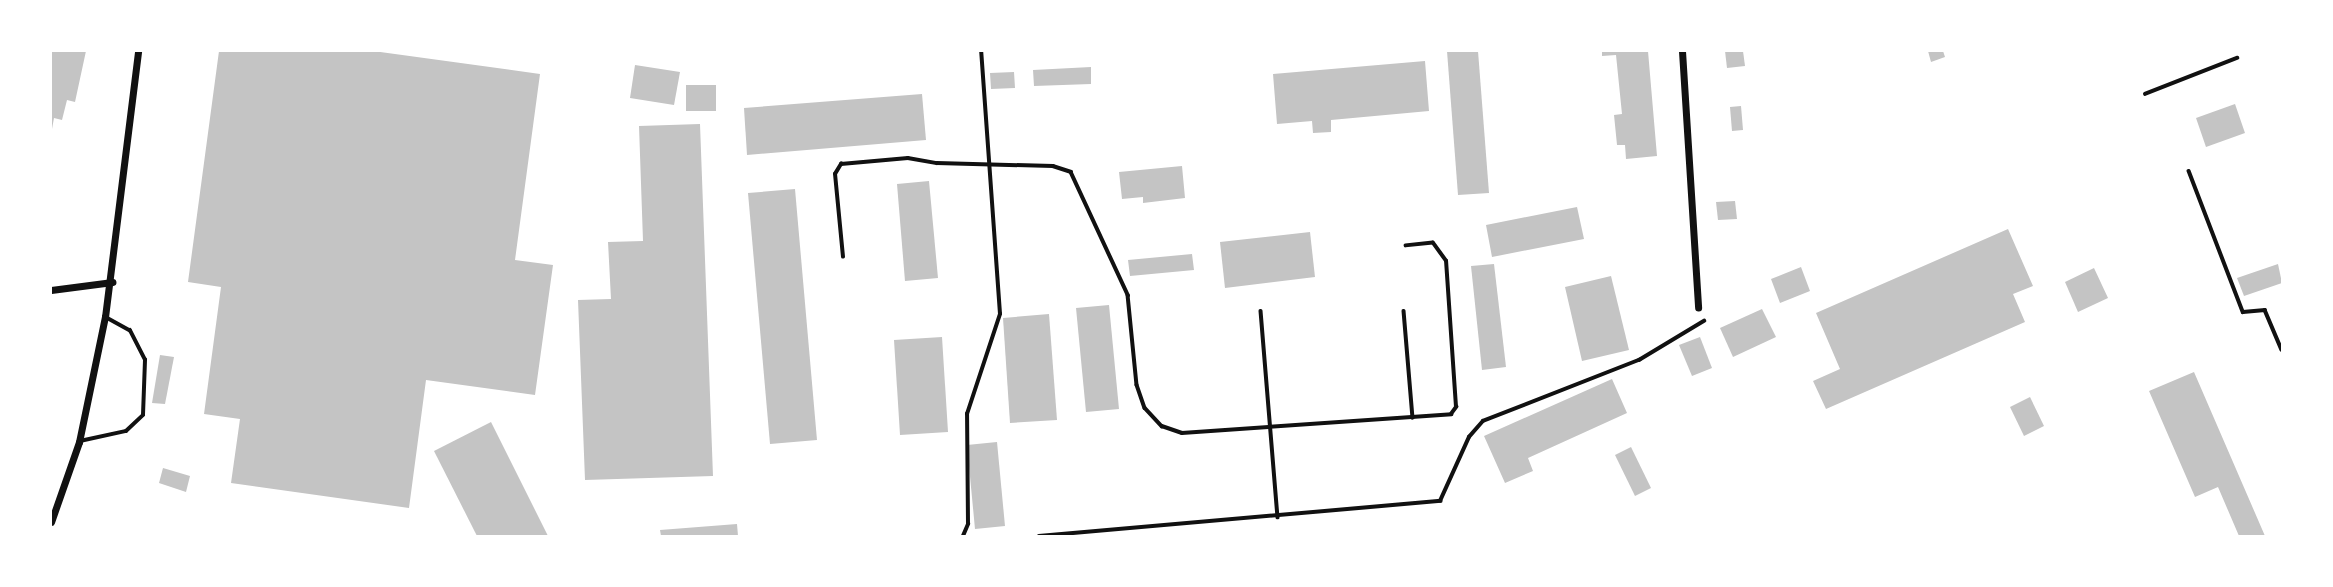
<!DOCTYPE html>
<html>
<head>
<meta charset="utf-8">
<style>
	body { margin:0 }
	#map { position:relative; width:2333px; height:587px; overflow:hidden; background:#fff; font-family:"Fira Sans Condensed",sans-serif }
	div>[style] { position:absolute }
	[style*='--x'] { left:calc(var(--x)*1px); top:calc(var(--y)*1px); width:calc(var(--w)*1px); rotate:calc(var(--a)*1deg) }
	.building>* { inset:0; background:#c4c4c4 }
	.service>* { height:3.5px; margin:-1.75px; padding:0 1.75px; transform-origin:1.75px; border-radius:1.75px; background:#111 }
	.minor>* { height:7px; margin:-3.5px; padding:0 3.5px; transform-origin:3.5px; border-radius:3.5px; background:#111 }
	span { translate:-50% -50%; white-space:nowrap; text-align:center; line-height:1.15; -webkit-text-stroke:7px #fff; paint-order:stroke }
	.frame { position:absolute; inset:0; border:52px solid #fff; pointer-events:none }
</style>
</head>
<body>
<div id="map">
	<div class="building">
		<div style="clip-path:polygon(51px 51px,86px 51px,75px 102px,67px 100px,62px 120px,54px 118px,52px 129px)"></div>
		<div style="clip-path:polygon(219px 51px,373px 51px,540px 74px,515px 260px,553px 265px,535px 395px,426px 380px,409px 508px,231px 483px,240px 419px,204px 414px,221px 287px,188px 282px)"></div>
		<div style="clip-path:polygon(1447px 51px,1478px 51px,1489px 193px,1458px 195px)"></div>
		<div style="clip-path:polygon(1602px 51px,1648px 51px,1657px 156px,1626px 159px,1625px 145px,1617px 145px,1614px 115px,1622px 114px,1616px 55px,1602px 56px)"></div>
		<div style="clip-path:polygon(1725px 51px,1743px 51px,1745px 66px,1727px 68px)"></div>
		<div style="clip-path:polygon(1928px 51px,1943px 51px,1945px 57px,1931px 62px)"></div>
		<div style="clip-path:polygon(1425px 61px,1429px 111px,1331px 120px,1331px 132px,1313px 133px,1312px 121px,1277px 124px,1273px 74px)"></div>
		<div style="clip-path:polygon(635px 65px,680px 72px,674px 105px,630px 98px)"></div>
		<div style="clip-path:polygon(1091px 67px,1091px 84px,1034px 86px,1033px 70px)"></div>
		<div style="clip-path:polygon(1014px 72px,1015px 88px,991px 89px,990px 73px)"></div>
		<div style="clip-path:polygon(686px 85px,716px 85px,716px 111px,686px 111px)"></div>
		<div style="clip-path:polygon(922px 94px,926px 140px,747px 155px,744px 108px)"></div>
		<div style="clip-path:polygon(2235px 104px,2245px 133px,2206px 147px,2196px 118px)"></div>
		<div style="clip-path:polygon(1741px 106px,1743px 130px,1732px 131px,1730px 107px)"></div>
		<div style="clip-path:polygon(700px 124px,713px 476px,585px 480px,578px 300px,611px 299px,608px 242px,643px 241px,639px 126px)"></div>
		<div style="clip-path:polygon(1182px 166px,1185px 198px,1143px 203px,1143px 197px,1122px 199px,1119px 172px)"></div>
		<div style="clip-path:polygon(929px 181px,938px 278px,905px 281px,897px 184px)"></div>
		<div style="clip-path:polygon(795px 189px,817px 440px,770px 444px,748px 193px)"></div>
		<div style="clip-path:polygon(1735px 201px,1737px 219px,1718px 220px,1716px 202px)"></div>
		<div style="clip-path:polygon(1577px 207px,1584px 239px,1492px 257px,1486px 225px)"></div>
		<div style="clip-path:polygon(2008px 229px,2033px 286px,2013px 294px,2025px 322px,1826px 409px,1813px 381px,1840px 369px,1816px 313px)"></div>
		<div style="clip-path:polygon(1310px 232px,1315px 277px,1225px 288px,1220px 242px)"></div>
		<div style="clip-path:polygon(1192px 254px,1194px 270px,1130px 276px,1128px 260px)"></div>
		<div style="clip-path:polygon(1494px 264px,1506px 367px,1482px 370px,1471px 266px)"></div>
		<div style="clip-path:polygon(2278px 264px,2282px 283px,2244px 296px,2237px 278px)"></div>
		<div style="clip-path:polygon(1801px 267px,1810px 291px,1780px 303px,1771px 279px)"></div>
		<div style="clip-path:polygon(2094px 268px,2108px 298px,2078px 312px,2065px 282px)"></div>
		<div style="clip-path:polygon(1611px 276px,1629px 350px,1582px 361px,1565px 287px)"></div>
		<div style="clip-path:polygon(1109px 305px,1119px 409px,1086px 412px,1076px 308px)"></div>
		<div style="clip-path:polygon(1762px 309px,1776px 337px,1733px 357px,1720px 328px)"></div>
		<div style="clip-path:polygon(1049px 314px,1057px 420px,1010px 423px,1003px 318px)"></div>
		<div style="clip-path:polygon(942px 337px,948px 432px,900px 435px,894px 340px)"></div>
		<div style="clip-path:polygon(1700px 337px,1712px 368px,1692px 376px,1679px 345px)"></div>
		<div style="clip-path:polygon(160px 355px,174px 357px,165px 404px,152px 403px)"></div>
		<div style="clip-path:polygon(2194px 372px,2265px 536px,2239px 536px,2218px 487px,2195px 497px,2149px 391px)"></div>
		<div style="clip-path:polygon(1612px 379px,1627px 413px,1528px 458px,1533px 471px,1505px 483px,1484px 436px)"></div>
		<div style="clip-path:polygon(2030px 397px,2044px 426px,2024px 436px,2010px 407px)"></div>
		<div style="clip-path:polygon(491px 422px,548px 536px,477px 536px,434px 451px)"></div>
		<div style="clip-path:polygon(997px 442px,1005px 526px,975px 529px,967px 445px)"></div>
		<div style="clip-path:polygon(1631px 447px,1651px 488px,1635px 496px,1615px 455px)"></div>
		<div style="clip-path:polygon(163px 468px,190px 476px,186px 492px,159px 483px)"></div>
		<div style="clip-path:polygon(737px 524px,738px 536px,661px 536px,660px 530px)"></div>
	</div>
	<div class="service">
		<div style="--x:2145;--y:94;--w:99;--a:-21.4"></div>
		<div style="--x:2189;--y:171;--w:151;--a:69"></div>
		<div style="--x:2243;--y:312;--w:22;--a:-5"></div>
		<div style="--x:2265;--y:310;--w:43;--a:67"></div>
		<div style="--x:843;--y:257;--w:83;--a:-95.5"></div>
		<div style="--x:835;--y:174;--w:12;--a:-59"></div>
		<div style="--x:841;--y:164;--w:67;--a:-5.1"></div>
		<div style="--x:908;--y:158;--w:29;--a:10"></div>
		<div style="--x:937;--y:163;--w:116;--a:1.5"></div>
		<div style="--x:1053;--y:166;--w:19;--a:18"></div>
		<div style="--x:1071;--y:172;--w:136;--a:65.1"></div>
		<div style="--x:1128;--y:295;--w:90;--a:84.3"></div>
		<div style="--x:1137;--y:385;--w:24;--a:71"></div>
		<div style="--x:1145;--y:408;--w:25;--a:47"></div>
		<div style="--x:1162;--y:426;--w:21;--a:19"></div>
		<div style="--x:1182;--y:433;--w:270;--a:-4"></div>
		<div style="--x:1451;--y:414;--w:9;--a:-54"></div>
		<div style="--x:1456;--y:407;--w:146;--a:-93.9"></div>
		<div style="--x:1446;--y:261;--w:22;--a:-126"></div>
		<div style="--x:1433;--y:243;--w:27;--a:174"></div>
		<div style="--x:1261;--y:311;--w:207;--a:85.3"></div>
		<div style="--x:1404;--y:311;--w:107;--a:85.2"></div>
		<div style="--x:80;--y:441;--w:47;--a:-12.3"></div>
		<div style="--x:126;--y:431;--w:23;--a:-43"></div>
		<div style="--x:143;--y:415;--w:55;--a:-87.9"></div>
		<div style="--x:145;--y:360;--w:33;--a:-117"></div>
		<div style="--x:130;--y:331;--w:29;--a:-151"></div>
		<div style="--x:963;--y:536;--w:13;--a:-67"></div>
		<div style="--x:968;--y:524;--w:110;--a:-90.5"></div>
		<div style="--x:967;--y:414;--w:105;--a:-71.7"></div>
		<div style="--x:1000;--y:314;--w:264;--a:-94.1"></div>
		<div style="--x:1039;--y:536;--w:403;--a:-5"></div>
		<div style="--x:1440;--y:501;--w:70;--a:-65.6"></div>
		<div style="--x:1469;--y:437;--w:21;--a:-49"></div>
		<div style="--x:1483;--y:421;--w:168;--a:-21.4"></div>
		<div style="--x:1639;--y:360;--w:76;--a:-31"></div>
	</div>
	<div class="minor">
		<div style="--x:1682;--y:51;--w:257;--a:86.4"></div>
		<div style="--x:51;--y:290;--w:62;--a:-7.5"></div>
		<div style="--x:51;--y:522;--w:85;--a:-70.7"></div>
		<div style="--x:79;--y:442;--w:128;--a:-78.3"></div>
		<div style="--x:105;--y:317;--w:268;--a:-82.9"></div>
	</div>
	<div class="frame"></div>
</div>
</body>
</html>
